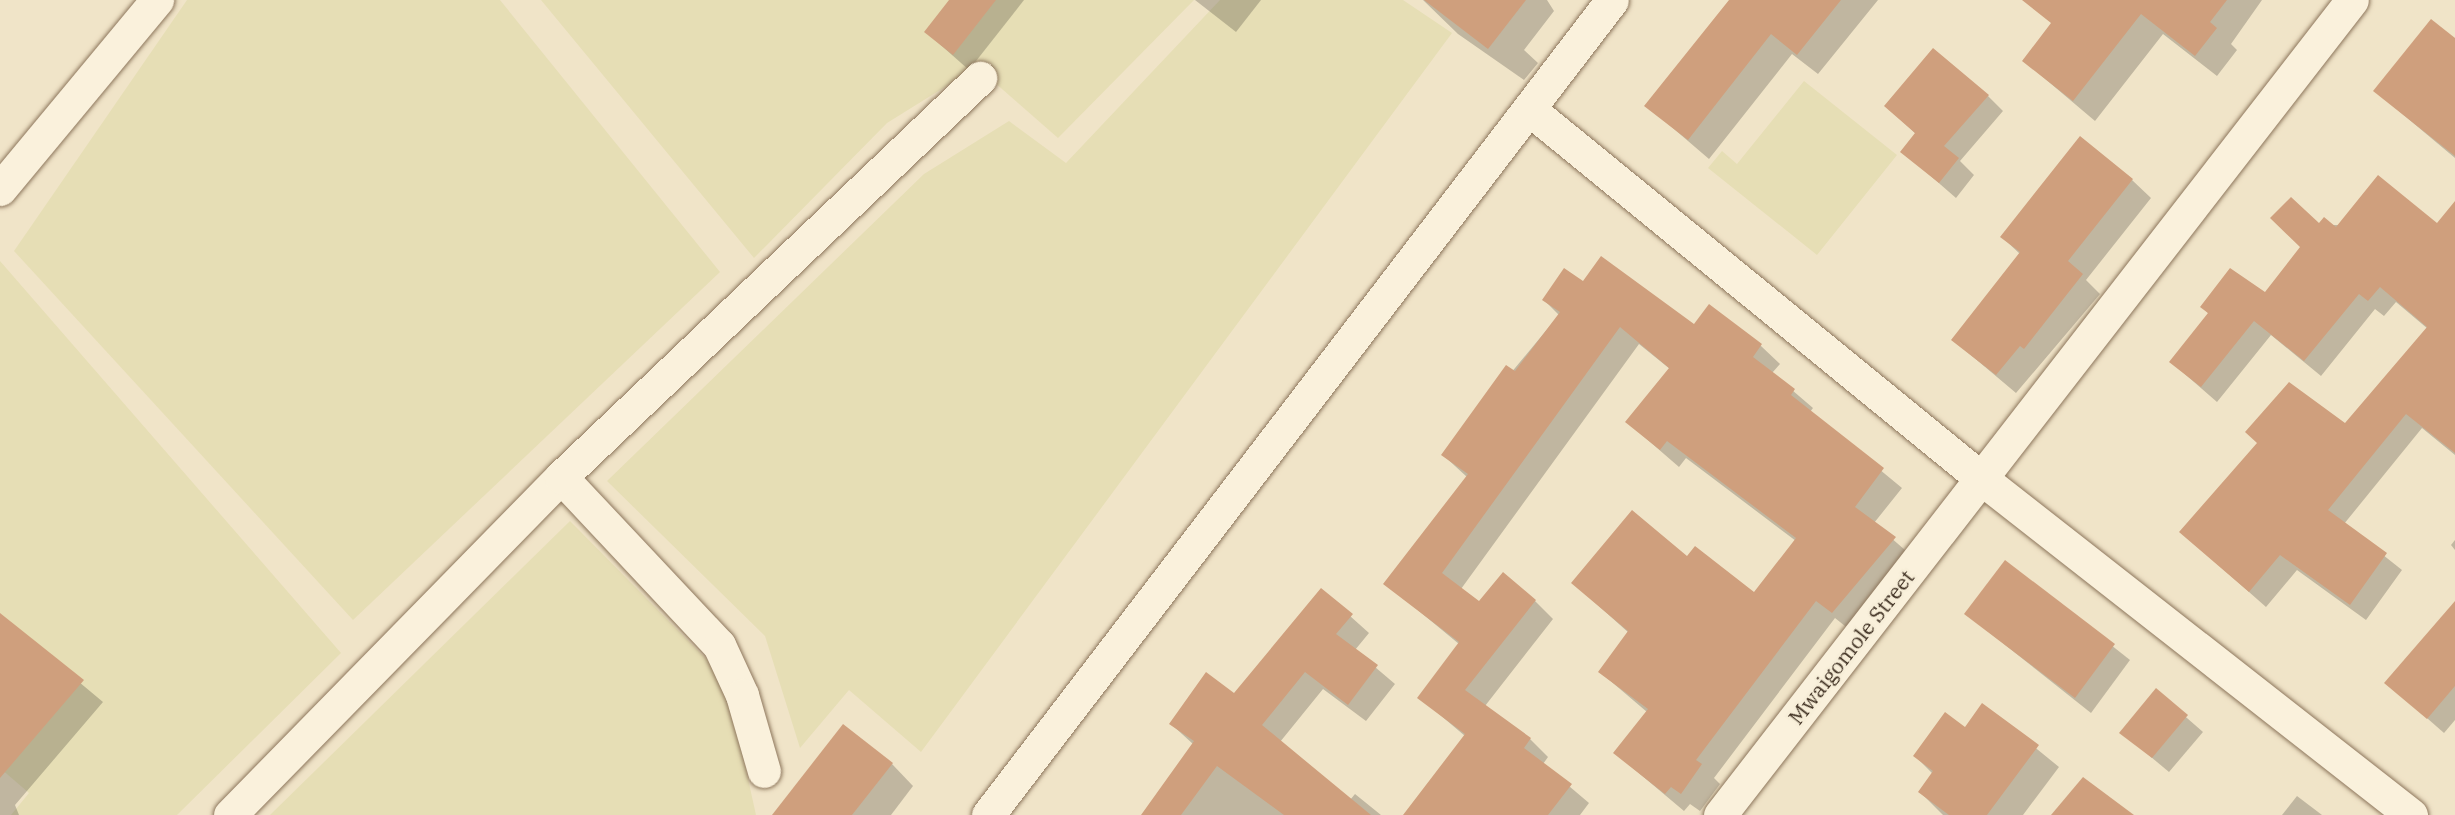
<!DOCTYPE html>
<html>
<head>
<meta charset="utf-8">
<style>
	body { margin:0 }
	#map { position:relative; width:2455px; height:815px; overflow:hidden; background:#f0e4c8; font-family:"IBM Plex Serif",serif }
	div>[style] { position:absolute }
	[style*='--x'] { left:calc(var(--x)*1px); top:calc(var(--y)*1px); width:calc(var(--w)*1px); rotate:calc(var(--a)*1deg) }
	.farmland>* { inset:0; background:#e6deb5 }
	.shadow>* { inset:0; background:#0003 }
	.building>* { inset:0; background:#cf9f7d }
	.roads { filter:drop-shadow(0 0 2px #8d765c) drop-shadow(0 0 2px #8d765c) }
	.minor>* { height:33px; margin:-16.5px; padding:0 16.5px; transform-origin:16.5px; border-radius:16.5px; background:#faf1dc }
	span { translate:-50% -50%; white-space:nowrap; text-align:center; line-height:1.15; -webkit-text-stroke:5px #f7eed8; paint-order:stroke }
	.street-label { font-size:21px; color:#3d2e20 }
</style>
</head>
<body>
<div id="map">
	<div class="farmland">
		<div style="clip-path:polygon(187px 0,500px 0,720px 272px,353px 620px,14px 251px)"></div>
		<div style="clip-path:polygon(541px 0,1194px 0,1058px 138px,977px 67px,887px 123px,754px 258px)"></div>
		<div style="clip-path:polygon(1220px 0,1403px 0,1452px 33px,921px 752px,849px 690px,800px 748px,765px 636px,607px 481px,924px 174px,1009px 121px,1066px 163px)"></div>
		<div style="clip-path:polygon(1804px 81px,1897px 155px,1817px 255px,1708px 168px,1722px 151px,1737px 164px)"></div>
		<div style="clip-path:polygon(0 261px,341px 653px,177px 815px,11px 815px,29px 793px,0 768px)"></div>
		<div style="clip-path:polygon(570px 521px,726px 679px,756px 815px,270px 815px)"></div>
	</div>
	<div class="shadow">
		<div style="clip-path:polygon(951px 0,1024px 0,969px 70px,926px 32px)"></div>
		<div style="clip-path:polygon(1195px 0,1261px 0,1236px 32px)"></div>
		<div style="clip-path:polygon(1423px 0,1547px 0,1554px 11px,1524px 50px,1538px 63px,1524px 80px,1458px 34px)"></div>
		<div style="clip-path:polygon(1747px 0,1878px 0,1818px 74px,1792px 54px,1709px 159px,1646px 105px)"></div>
		<div style="clip-path:polygon(2036px 0,2262px 0,2231px 44px,2237px 50px,2217px 76px,2163px 34px,2095px 121px,2024px 61px,2053px 24px)"></div>
		<div style="clip-path:polygon(2455px 40px,2455px 158px,2375px 91px)"></div>
		<div style="clip-path:polygon(1988px 96px,2003px 111px,1960px 161px,1974px 175px,1956px 198px,1902px 151px,1916px 134px,1886px 106px)"></div>
		<div style="clip-path:polygon(2132px 180px,2151px 198px,2086px 280px,2100px 294px,2016px 393px,1953px 340px,2021px 255px,2002px 237px)"></div>
		<div style="clip-path:polygon(2455px 203px,2455px 455px,2422px 428px,2344px 524px,2402px 570px,2366px 620px,2297px 570px,2266px 607px,2181px 532px,2346px 425px,2428px 329px,2396px 302px,2384px 316px,2375px 309px,2321px 376px,2271px 335px,2217px 402px,2171px 362px,2209px 314px,2202px 307px,2265px 294px,2319px 225px,2438px 225px)"></div>
		<div style="clip-path:polygon(1583px 283px,1694px 326px,1709px 306px,1761px 346px,1780px 364px,1772px 373px,1813px 408px,1810px 412px,1902px 488px,1874px 523px,1913px 557px,1850px 630px,1835px 618px,1714px 778px,1720px 784px,1700px 811px,1690px 804px,1684px 811px,1615px 753px,1647px 712px,1600px 672px,1629px 633px,1573px 583px,1688px 558px,1754px 594px,1796px 541px,1686px 458px,1679px 467px,1627px 422px,1670px 369px,1639px 344px,1461px 589px,1479px 603px,1535px 601px,1553px 619px,1485px 706px,1530px 739px,1548px 757px,1543px 764px,1589px 803px,1580px 815px,1405px 815px,1465px 736px,1419px 697px,1459px 644px,1385px 583px,1467px 477px,1443px 455px,1559px 315px,1544px 300px)"></div>
		<div style="clip-path:polygon(2455px 540px,2455px 550px,2451px 545px)"></div>
		<div style="clip-path:polygon(2006px 562px,2130px 660px,2091px 713px,1966px 614px)"></div>
		<div style="clip-path:polygon(1321px 590px,1369px 633px,1355px 650px,1395px 684px,1366px 721px,1323px 689px,1280px 742px,1350px 800px,1355px 794px,1381px 815px,1143px 815px,1193px 744px,1171px 724px,1235px 695px)"></div>
		<div style="clip-path:polygon(2455px 609px,2455px 720px,2444px 733px,2387px 683px)"></div>
		<div style="clip-path:polygon(0 616px,103px 702px,15px 805px,19px 815px,0 815px)"></div>
		<div style="clip-path:polygon(2156px 691px,2203px 732px,2169px 772px,2121px 732px)"></div>
		<div style="clip-path:polygon(1983px 705px,2059px 767px,2023px 815px,1943px 815px,1920px 792px,1933px 774px,1915px 756px,1965px 729px)"></div>
		<div style="clip-path:polygon(892px 764px,913px 786px,891px 815px,774px 815px)"></div>
		<div style="clip-path:polygon(2297px 796px,2322px 815px,2282px 815px)"></div>
	</div>
	<div class="building">
		<div style="clip-path:polygon(949px 0,996px 0,953px 55px,924px 32px)"></div>
		<div style="clip-path:polygon(1424px 0,1526px 0,1488px 49px)"></div>
		<div style="clip-path:polygon(1729px 0,1841px 0,1797px 55px,1771px 34px,1688px 140px,1644px 106px)"></div>
		<div style="clip-path:polygon(2022px 0,2227px 0,2210px 22px,2217px 28px,2195px 56px,2141px 14px,2073px 101px,2022px 61px,2051px 23px)"></div>
		<div style="clip-path:polygon(2431px 19px,2455px 38px,2455px 156px,2373px 91px)"></div>
		<div style="clip-path:polygon(1933px 48px,1989px 95px,1944px 146px,1959px 158px,1939px 183px,1900px 152px,1915px 133px,1884px 106px)"></div>
		<div style="clip-path:polygon(2080px 136px,2133px 179px,2068px 261px,2083px 274px,2024px 349px,2020px 346px,1996px 375px,1951px 340px,2020px 252px,2000px 237px)"></div>
		<div style="clip-path:polygon(2378px 175px,2437px 223px,2455px 201px,2455px 453px,2406px 414px,2328px 510px,2387px 553px,2350px 605px,2280px 555px,2249px 592px,2179px 532px,2257px 443px,2245px 432px,2289px 382px,2345px 423px,2427px 327px,2380px 287px,2368px 301px,2359px 294px,2304px 361px,2254px 321px,2201px 387px,2169px 362px,2208px 313px,2200px 307px,2230px 268px,2265px 292px,2300px 247px,2270px 218px,2291px 197px,2319px 223px,2324px 217px,2336px 227px)"></div>
		<div style="clip-path:polygon(1601px 256px,1694px 324px,1709px 304px,1762px 344px,1753px 357px,1795px 389px,1791px 395px,1884px 468px,1855px 507px,1896px 537px,1832px 613px,1816px 601px,1696px 760px,1702px 764px,1681px 794px,1671px 787px,1665px 794px,1613px 753px,1648px 709px,1598px 672px,1628px 631px,1571px 583px,1632px 510px,1687px 556px,1695px 546px,1754px 592px,1796px 538px,1667px 441px,1660px 450px,1625px 422px,1669px 368px,1620px 327px,1442px 573px,1479px 601px,1503px 572px,1536px 600px,1465px 690px,1531px 738px,1524px 748px,1572px 784px,1548px 815px,1403px 815px,1465px 734px,1417px 698px,1459px 642px,1383px 584px,1468px 474px,1441px 455px,1506px 365px,1515px 371px,1560px 312px,1542px 300px,1564px 268px,1583px 281px)"></div>
		<div style="clip-path:polygon(2005px 560px,2115px 644px,2075px 698px,1964px 614px)"></div>
		<div style="clip-path:polygon(1321px 588px,1353px 614px,1336px 634px,1378px 665px,1348px 705px,1305px 672px,1262px 725px,1371px 815px,1284px 815px,1217px 766px,1181px 815px,1141px 815px,1194px 741px,1169px 724px,1206px 672px,1234px 693px)"></div>
		<div style="clip-path:polygon(2455px 601px,2455px 686px,2427px 719px,2384px 683px)"></div>
		<div style="clip-path:polygon(0 613px,84px 680px,0 778px)"></div>
		<div style="clip-path:polygon(2156px 688px,2188px 715px,2152px 758px,2119px 733px)"></div>
		<div style="clip-path:polygon(1982px 703px,2039px 745px,1987px 815px,1949px 815px,1918px 792px,1933px 771px,1913px 756px,1945px 712px,1965px 727px)"></div>
		<div style="clip-path:polygon(843px 724px,893px 763px,852px 815px,772px 815px)"></div>
		<div style="clip-path:polygon(2083px 777px,2134px 815px,2051px 815px)"></div>
	</div>
	<div class="roads">
		<div class="minor">
			<div style="--x:1529;--y:109;--w:585;--a:39.24"></div>
			<div style="--x:1982;--y:479;--w:545;--a:38.07"></div>
			<div style="--x:0;--y:189;--w:246;--a:-50.3"></div>
			<div style="--x:561;--y:477;--w:231;--a:46.8"></div>
			<div style="--x:719;--y:645;--w:55;--a:65.3"></div>
			<div style="--x:742;--y:695;--w:79;--a:73.9"></div>
			<div style="--x:230;--y:815;--w:473;--a:-45.6"></div>
			<div style="--x:561;--y:477;--w:579;--a:-43.6"></div>
			<div style="--x:988;--y:815;--w:1026;--a:-52.56"></div>
			<div style="--x:1720;--y:815;--w:1031;--a:-52.21"></div>
		</div>
	</div>
	<div class="street-label">
		<span style="left:1851px;top:647px;rotate:-52deg">Mwaigomole Street</span>
	</div>
</div>
</body>
</html>
